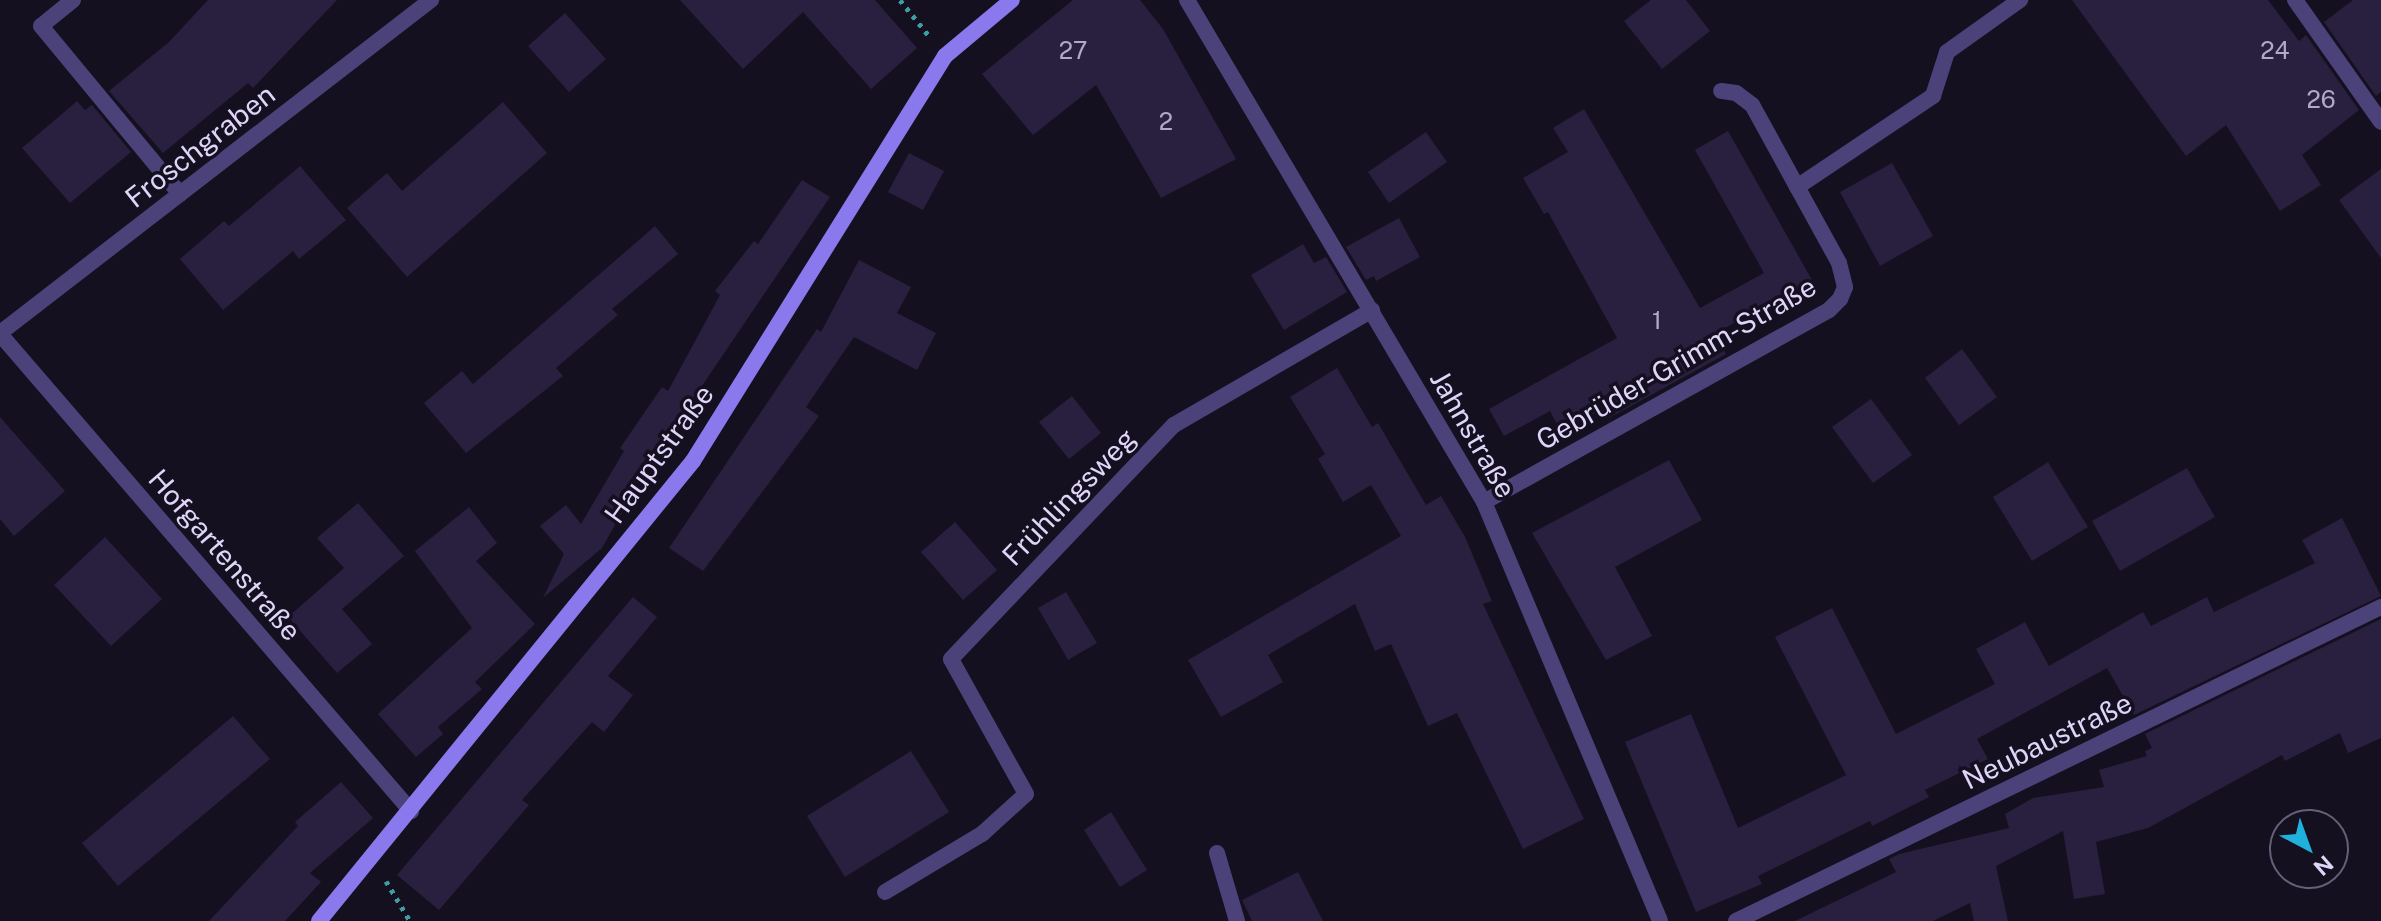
<!DOCTYPE html>
<html>
<head>
<meta charset="utf-8">
<style>
	body { margin:0 }
	#map { position:relative; width:2381px; height:921px; overflow:hidden; background:#151020; font-family:"Public Sans",sans-serif }
	div>[style] { position:absolute }
	[style*='--x'] { left:calc(var(--x)*1px); top:calc(var(--y)*1px); width:calc(var(--w)*1px); rotate:calc(var(--a)*1deg) }
	.building>* { inset:0; background:#291f3e }
	.path>* { height:5px; margin-top:-2.5px; transform-origin:0; background:repeating-linear-gradient(90deg,#3f9da4 0 4px,transparent 0 10px) }
	.lane>* { height:16px; margin:-8px; padding:0 8px; transform-origin:8px; border-radius:8px; background:#4b4279 }
	.street>* { height:16px; margin:-8px; padding:0 8px; transform-origin:8px; border-radius:8px; background:#4b4279 }
	.secondary>* { height:16px; margin:-8px; padding:0 8px; transform-origin:8px; border-radius:8px; background:#8a79ec }
	span { translate:-50% -50%; white-space:nowrap; text-align:center; line-height:1.15; -webkit-text-stroke:7px #151020; paint-order:stroke }
	.number-label { font-size:24px; color:#b1a8ca }
	.number-label span { -webkit-text-stroke-width:0 }
	.street-label { font-size:28px; color:#ded5f9 }
	.north { position:absolute; left:2269px; top:809px; width:80px; height:80px; box-sizing:border-box; background:#151020; border:2px solid #655f77; border-radius:50%; rotate:139deg; font-size:22px; font-weight:700; line-height:32px; text-align:center; color:#ded5f9 }
	.north::after { content:''; display:block; margin:auto; width:28px; height:36px; background:#1fb1dc; clip-path:polygon(50% 0,100% 100%,50% 72%,0 100%) }
</style>
</head>
<body>
<div id="map">
	<div class="building">
		<div style="clip-path:polygon(208px 0,337px 0,253px 88px,248px 83px,163px 153px,109px 91px,169px 42px)"></div>
		<div style="clip-path:polygon(680px 0,875px 0,917px 48px,871px 89px,803px 12px,743px 69px)"></div>
		<div style="clip-path:polygon(1073px 0,1140px 0,1163px 29px,1236px 159px,1161px 198px,1096px 85px,1033px 135px,982px 74px)"></div>
		<div style="clip-path:polygon(1651px 0,1686px 0,1710px 31px,1662px 69px,1624px 21px)"></div>
		<div style="clip-path:polygon(2072px 0,2268px 0,2299px 41px,2306px 35px,2359px 110px,2302px 155px,2321px 185px,2280px 211px,2226px 125px,2186px 156px)"></div>
		<div style="clip-path:polygon(2353px 0,2381px 0,2381px 92px,2376px 96px,2324px 22px)"></div>
		<div style="clip-path:polygon(565px 13px,606px 59px,569px 92px,528px 46px)"></div>
		<div style="clip-path:polygon(77px 101px,85px 110px,92px 105px,131px 152px,70px 203px,22px 148px)"></div>
		<div style="clip-path:polygon(503px 102px,547px 153px,407px 277px,347px 208px,387px 173px,402px 191px)"></div>
		<div style="clip-path:polygon(1584px 109px,1700px 308px,1764px 273px,1695px 150px,1728px 131px,1812px 280px,1714px 334px,1726px 354px,1609px 418px,1604px 408px,1561px 432px,1550px 411px,1504px 436px,1489px 409px,1617px 338px,1548px 212px,1544px 214px,1523px 178px,1568px 152px,1553px 128px)"></div>
		<div style="clip-path:polygon(1426px 132px,1447px 162px,1389px 203px,1368px 172px)"></div>
		<div style="clip-path:polygon(909px 153px,944px 171px,923px 210px,888px 192px)"></div>
		<div style="clip-path:polygon(1892px 163px,1933px 236px,1880px 266px,1840px 192px)"></div>
		<div style="clip-path:polygon(300px 166px,346px 220px,299px 259px,293px 251px,223px 310px,180px 259px,224px 221px,229px 226px)"></div>
		<div style="clip-path:polygon(2381px 169px,2381px 258px,2339px 200px)"></div>
		<div style="clip-path:polygon(802px 180px,830px 197px,649px 464px,602px 548px,543px 598px,564px 554px,540px 526px,566px 505px,581px 524px,624px 451px,620px 448px,662px 387px,668px 391px,720px 295px,715px 291px,754px 241px,758px 244px)"></div>
		<div style="clip-path:polygon(1399px 218px,1420px 257px,1376px 281px,1374px 276px,1366px 280px,1346px 247px)"></div>
		<div style="clip-path:polygon(655px 226px,678px 254px,612px 309px,618px 315px,556px 368px,563px 376px,466px 453px,424px 403px,462px 371px,473px 384px)"></div>
		<div style="clip-path:polygon(1303px 244px,1314px 263px,1326px 257px,1347px 292px,1284px 330px,1251px 275px)"></div>
		<div style="clip-path:polygon(859px 260px,911px 287px,897px 313px,936px 333px,917px 370px,854px 337px,806px 407px,819px 416px,703px 571px,669px 548px,817px 329px,821px 332px)"></div>
		<div style="clip-path:polygon(1962px 349px,1997px 397px,1959px 425px,1925px 378px)"></div>
		<div style="clip-path:polygon(1337px 368px,1372px 427px,1378px 423px,1426px 505px,1441px 496px,1465px 537px,1492px 601px,1483px 604px,1584px 819px,1523px 849px,1457px 713px,1428px 726px,1391px 644px,1375px 651px,1355px 604px,1268px 655px,1283px 682px,1221px 717px,1188px 660px,1401px 536px,1371px 485px,1343px 502px,1318px 459px,1325px 454px,1290px 397px)"></div>
		<div style="clip-path:polygon(1072px 396px,1101px 433px,1069px 459px,1039px 422px)"></div>
		<div style="clip-path:polygon(1871px 399px,1912px 455px,1873px 483px,1832px 427px)"></div>
		<div style="clip-path:polygon(0 417px,65px 491px,14px 536px,0 519px)"></div>
		<div style="clip-path:polygon(1669px 460px,1702px 520px,1615px 567px,1652px 636px,1606px 660px,1532px 533px)"></div>
		<div style="clip-path:polygon(2048px 462px,2088px 527px,2032px 561px,1993px 497px)"></div>
		<div style="clip-path:polygon(2187px 468px,2215px 517px,2120px 571px,2092px 521px)"></div>
		<div style="clip-path:polygon(358px 503px,404px 556px,342px 609px,372px 644px,337px 673px,288px 617px,344px 568px,317px 538px)"></div>
		<div style="clip-path:polygon(469px 507px,497px 543px,476px 561px,535px 624px,475px 682px,482px 689px,438px 727px,443px 734px,416px 757px,378px 714px,472px 628px,415px 551px)"></div>
		<div style="clip-path:polygon(2342px 518px,2381px 596px,2134px 715px,2107px 668px,1977px 739px,1988px 759px,1925px 790px,1929px 797px,1872px 826px,1870px 821px,1758px 876px,1762px 884px,1696px 912px,1625px 742px,1691px 714px,1738px 828px,1846px 775px,1775px 637px,1832px 608px,1896px 734px,1995px 684px,1976px 649px,2025px 622px,2049px 666px,2143px 612px,2151px 626px,2207px 597px,2214px 612px,2315px 563px,2302px 540px)"></div>
		<div style="clip-path:polygon(955px 522px,997px 570px,963px 600px,921px 552px)"></div>
		<div style="clip-path:polygon(105px 537px,162px 599px,111px 646px,54px 585px)"></div>
		<div style="clip-path:polygon(1066px 592px,1097px 643px,1068px 660px,1038px 608px)"></div>
		<div style="clip-path:polygon(633px 597px,657px 617px,608px 676px,633px 695px,604px 732px,592px 722px,522px 800px,529px 805px,439px 910px,397px 875px)"></div>
		<div style="clip-path:polygon(2381px 619px,2381px 738px,2348px 753px,2340px 733px,2285px 761px,2282px 755px,2148px 828px,2096px 842px,2105px 894px,2074px 899px,2063px 831px,1996px 866px,2008px 921px,1974px 921px,1970px 903px,1933px 921px,1795px 921px,1896px 872px,1889px 859px,1899px 854px,2009px 828px,2005px 814px,2033px 798px,2104px 787px,2099px 770px,2147px 756px,2145px 751px,2152px 748px,2145px 734px)"></div>
		<div style="clip-path:polygon(233px 716px,270px 759px,118px 886px,82px 843px)"></div>
		<div style="clip-path:polygon(911px 751px,949px 812px,845px 877px,807px 816px)"></div>
		<div style="clip-path:polygon(341px 782px,373px 818px,310px 873px,321px 882px,285px 921px,209px 921px,298px 826px,295px 822px)"></div>
		<div style="clip-path:polygon(1111px 812px,1147px 870px,1120px 887px,1084px 830px)"></div>
		<div style="clip-path:polygon(1298px 872px,1323px 921px,1252px 921px,1242px 900px)"></div>
	</div>
	<div class="path">
		<div style="--x:900;--y:0;--w:48;--a:51"></div>
		<div style="--x:386;--y:881;--w:47;--a:59"></div>
	</div>
	<div class="lane">
		<div style="--x:1797;--y:187;--w:164;--a:-33.8"></div>
		<div style="--x:1933;--y:96;--w:46;--a:-72.3"></div>
		<div style="--x:1947;--y:52;--w:90;--a:-35.5"></div>
		<div style="--x:1217;--y:853;--w:71;--a:73.6"></div>
		<div style="--x:885;--y:892;--w:113;--a:-30.9"></div>
		<div style="--x:982;--y:834;--w:59;--a:-42.3"></div>
	</div>
	<div class="street">
		<div style="--x:73;--y:0;--w:41;--a:140.9"></div>
		<div style="--x:41;--y:26;--w:218;--a:50.4"></div>
		<div style="--x:1187;--y:0;--w:583;--a:59.39"></div>
		<div style="--x:1484;--y:502;--w:454;--a:67.2"></div>
		<div style="--x:2295;--y:0;--w:149;--a:54.8"></div>
		<div style="--x:0;--y:333;--w:545;--a:-37.69"></div>
		<div style="--x:0;--y:334;--w:630;--a:49.25"></div>
		<div style="--x:1484;--y:502;--w:395;--a:-29.1"></div>
		<div style="--x:1829;--y:310;--w:16;--a:-45"></div>
		<div style="--x:1840;--y:299;--w:13;--a:-67"></div>
		<div style="--x:1845;--y:287;--w:25;--a:-104"></div>
		<div style="--x:1839;--y:263;--w:180;--a:-118.8"></div>
		<div style="--x:1752;--y:105;--w:20;--a:-143"></div>
		<div style="--x:1736;--y:93;--w:15;--a:-172"></div>
		<div style="--x:1026;--y:794;--w:154;--a:-119.1"></div>
		<div style="--x:951;--y:659;--w:323;--a:-46.4"></div>
		<div style="--x:1174;--y:425;--w:229;--a:-30.1"></div>
		<div style="--x:1736;--y:921;--w:717;--a:-25.96"></div>
	</div>
	<div class="secondary">
		<div style="--x:319;--y:921;--w:593;--a:-50.89"></div>
		<div style="--x:693;--y:461;--w:477;--a:-58.1"></div>
		<div style="--x:945;--y:56;--w:87;--a:-39.9"></div>
	</div>
	<div class="number-label">
		<span style="left:1073px;top:51px">27</span>
		<span style="left:2275px;top:51px">24</span>
		<span style="left:2321px;top:100px">26</span>
		<span style="left:1166px;top:122px">2</span>
		<span style="left:1657px;top:321px">1</span>
	</div>
	<div class="street-label">
		<span style="left:200px;top:146px;rotate:-38deg">Froschgraben</span>
		<span style="left:1676px;top:363px;rotate:-30deg">Gebrüder-Grimm-Straße</span>
		<span style="left:1473px;top:434px;rotate:60deg">Jahnstraße</span>
		<span style="left:659px;top:454px;rotate:-54deg">Hauptstraße</span>
		<span style="left:1069px;top:497px;rotate:-46deg">Frühlingsweg</span>
		<span style="left:225px;top:555px;rotate:49deg">Hofgartenstraße</span>
		<span style="left:2047px;top:741px;rotate:-26deg">Neubaustraße</span>
	</div>
	<div class="north">N</div>
</div>
</body>
</html>
